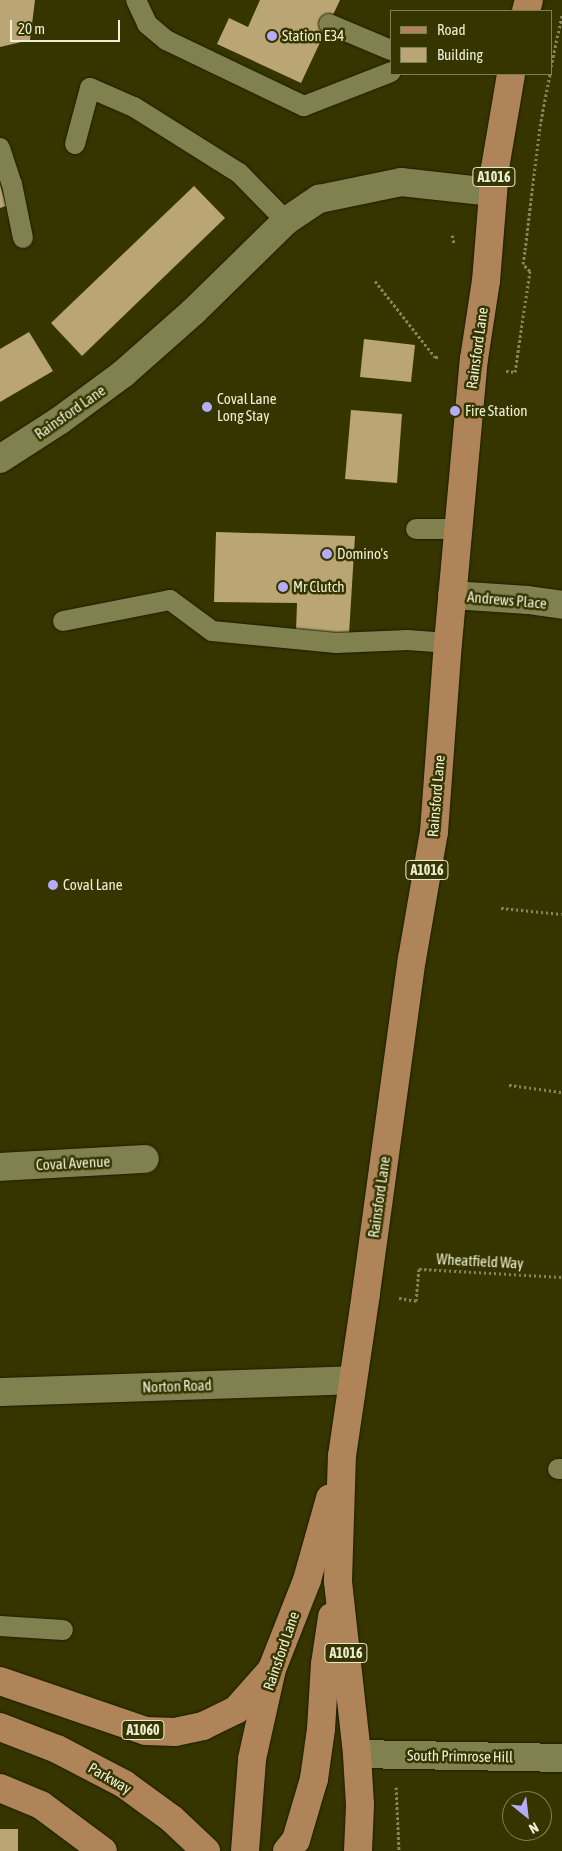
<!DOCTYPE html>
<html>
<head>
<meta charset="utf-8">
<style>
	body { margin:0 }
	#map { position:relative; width:562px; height:1851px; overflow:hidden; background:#363500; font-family:"Asap Condensed",sans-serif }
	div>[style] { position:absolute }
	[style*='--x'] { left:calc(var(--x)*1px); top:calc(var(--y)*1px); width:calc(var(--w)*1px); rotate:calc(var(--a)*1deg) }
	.building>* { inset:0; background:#baa674 }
	.path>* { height:3px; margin-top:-1.5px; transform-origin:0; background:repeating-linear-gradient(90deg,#85855c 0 2.5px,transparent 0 5px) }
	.roads { filter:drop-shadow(0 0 1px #1c1c03) drop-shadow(0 0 1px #1c1c03) }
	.service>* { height:20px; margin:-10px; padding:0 10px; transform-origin:10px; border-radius:10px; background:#80814e }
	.minor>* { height:28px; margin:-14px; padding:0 14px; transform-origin:14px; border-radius:14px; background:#80814e }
	.primary>* { height:28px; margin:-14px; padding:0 14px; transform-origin:14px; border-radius:14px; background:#ae8458 }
	.dots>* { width:14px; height:14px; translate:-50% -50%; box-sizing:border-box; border:2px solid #363500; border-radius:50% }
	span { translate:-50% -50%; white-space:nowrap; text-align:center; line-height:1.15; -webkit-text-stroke:5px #363500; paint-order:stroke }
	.shield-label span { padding:1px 4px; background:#363500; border:1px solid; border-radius:4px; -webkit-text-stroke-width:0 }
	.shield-label { font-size:14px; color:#edefd4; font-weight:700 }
	.poi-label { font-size:15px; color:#edefd4 }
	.left { translate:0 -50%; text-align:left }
	.street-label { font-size:15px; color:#edefd4 }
	.legend { position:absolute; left:390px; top:10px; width:162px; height:65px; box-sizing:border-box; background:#363500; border:1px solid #7f7f55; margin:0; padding:6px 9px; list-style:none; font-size:15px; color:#edefd4 }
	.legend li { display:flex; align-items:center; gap:10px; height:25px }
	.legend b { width:25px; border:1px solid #7f7f55 }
	.north { position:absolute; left:502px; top:1791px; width:50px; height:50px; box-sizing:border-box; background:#363500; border:1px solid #7f7f55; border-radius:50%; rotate:151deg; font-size:14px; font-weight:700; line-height:20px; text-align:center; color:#edefd4 }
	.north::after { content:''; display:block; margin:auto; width:18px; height:22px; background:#b5acf8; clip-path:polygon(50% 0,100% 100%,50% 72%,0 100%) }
	.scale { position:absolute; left:10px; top:20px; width:110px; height:22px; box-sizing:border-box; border:2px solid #edefd4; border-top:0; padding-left:6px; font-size:15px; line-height:18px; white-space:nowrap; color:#edefd4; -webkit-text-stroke:4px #363500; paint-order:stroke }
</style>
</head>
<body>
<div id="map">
	<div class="building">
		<div style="clip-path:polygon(0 0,35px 0,30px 40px,0 47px)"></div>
		<div style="clip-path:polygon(260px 0,340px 0,301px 83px,217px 44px,229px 18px,248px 27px)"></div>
		<div style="clip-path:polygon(0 184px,6px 206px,0 208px)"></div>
		<div style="clip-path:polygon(194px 186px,225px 218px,82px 356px,51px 323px)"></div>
		<div style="clip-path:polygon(29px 332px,53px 371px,0 402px,0 349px)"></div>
		<div style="clip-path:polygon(364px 339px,415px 345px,411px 382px,360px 377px)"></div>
		<div style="clip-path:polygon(351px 410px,402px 414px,397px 483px,345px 479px)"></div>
		<div style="clip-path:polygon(216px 532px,355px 536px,349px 634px,296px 631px,297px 603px,214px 602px)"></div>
		<div style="clip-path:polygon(0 1829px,18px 1829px,18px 1851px,0 1851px)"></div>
	</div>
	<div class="path">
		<div style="--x:551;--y:67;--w:53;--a:-78.1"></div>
		<div style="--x:452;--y:235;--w:9;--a:77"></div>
		<div style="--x:375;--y:281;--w:97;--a:51.7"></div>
		<div style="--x:435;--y:357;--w:5;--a:0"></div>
		<div style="--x:506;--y:371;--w:9;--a:6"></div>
		<div style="--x:515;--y:372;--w:102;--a:-81.6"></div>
		<div style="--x:530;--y:271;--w:10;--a:-135"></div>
		<div style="--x:523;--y:264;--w:14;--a:-82"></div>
		<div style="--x:525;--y:250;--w:125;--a:-83.1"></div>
		<div style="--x:540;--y:126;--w:53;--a:-79.1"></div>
		<div style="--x:501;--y:908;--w:61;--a:5.6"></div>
		<div style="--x:509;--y:1085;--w:53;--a:7.5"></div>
		<div style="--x:399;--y:1298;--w:17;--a:10"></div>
		<div style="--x:416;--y:1301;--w:32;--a:-85"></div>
		<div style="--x:419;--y:1269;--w:143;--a:3.2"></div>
		<div style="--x:396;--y:1787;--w:64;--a:87.3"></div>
	</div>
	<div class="roads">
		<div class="service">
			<div style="--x:136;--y:0;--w:26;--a:65"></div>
			<div style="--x:147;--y:24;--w:25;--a:40"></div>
			<div style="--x:166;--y:40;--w:153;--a:25.6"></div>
			<div style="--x:304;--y:106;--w:93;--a:-21.3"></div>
			<div style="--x:329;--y:24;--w:67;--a:22.8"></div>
			<div style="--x:75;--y:144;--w:58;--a:-75"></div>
			<div style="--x:90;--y:88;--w:48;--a:23.4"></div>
			<div style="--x:134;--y:107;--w:124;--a:32.2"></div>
			<div style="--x:239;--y:173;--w:67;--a:45.6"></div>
			<div style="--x:0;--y:148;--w:38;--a:72"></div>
			<div style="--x:12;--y:184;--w:55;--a:78.5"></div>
			<div style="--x:416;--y:529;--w:41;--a:0"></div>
			<div style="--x:63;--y:621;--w:109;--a:-11.1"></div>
			<div style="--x:170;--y:600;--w:52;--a:36.4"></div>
			<div style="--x:212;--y:631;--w:125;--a:5.5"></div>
			<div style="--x:336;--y:643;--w:72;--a:-2.4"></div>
			<div style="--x:408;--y:640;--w:40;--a:4.3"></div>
			<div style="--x:558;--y:1469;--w:4;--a:0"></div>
			<div style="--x:0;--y:1626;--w:63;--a:3.6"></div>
		</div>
		<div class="minor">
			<div style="--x:0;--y:459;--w:70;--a:-32.8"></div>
			<div style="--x:59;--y:421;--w:81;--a:-36.4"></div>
			<div style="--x:124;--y:373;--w:92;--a:-41.5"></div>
			<div style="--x:193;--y:312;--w:130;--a:-44.4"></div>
			<div style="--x:286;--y:221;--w:40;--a:-34"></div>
			<div style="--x:319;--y:199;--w:84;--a:-11.7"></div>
			<div style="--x:401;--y:182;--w:92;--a:6.3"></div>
			<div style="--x:452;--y:595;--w:76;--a:3.8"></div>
			<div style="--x:528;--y:600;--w:34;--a:8"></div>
			<div style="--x:0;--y:1167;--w:145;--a:-3.2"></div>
			<div style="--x:0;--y:1392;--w:353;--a:-1.9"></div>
			<div style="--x:357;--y:1754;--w:205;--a:1.1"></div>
		</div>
		<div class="primary">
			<div style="--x:526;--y:11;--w:11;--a:-75"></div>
			<div style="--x:0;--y:1681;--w:154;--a:18.9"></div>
			<div style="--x:146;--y:1731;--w:29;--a:2"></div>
			<div style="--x:175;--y:1732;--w:29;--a:-12"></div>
			<div style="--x:203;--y:1726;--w:37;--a:-26"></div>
			<div style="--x:236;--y:1710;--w:50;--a:-48.3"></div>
			<div style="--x:0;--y:1727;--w:61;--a:21.1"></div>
			<div style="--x:57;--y:1749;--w:76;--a:27.6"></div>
			<div style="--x:124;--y:1784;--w:59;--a:36.1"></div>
			<div style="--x:172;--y:1819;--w:47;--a:43.3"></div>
			<div style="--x:0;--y:1788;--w:44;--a:22.5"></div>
			<div style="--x:41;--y:1805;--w:77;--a:36.6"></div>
			<div style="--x:245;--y:1851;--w:92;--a:-85.6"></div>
			<div style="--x:252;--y:1759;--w:92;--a:-77.5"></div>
			<div style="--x:272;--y:1669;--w:96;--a:-68.5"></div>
			<div style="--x:307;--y:1580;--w:85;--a:-74.3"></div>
			<div style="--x:287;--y:1851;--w:14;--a:-51"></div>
			<div style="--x:296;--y:1840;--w:64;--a:-73.6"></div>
			<div style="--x:314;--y:1779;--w:50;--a:-82"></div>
			<div style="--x:321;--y:1729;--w:65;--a:-86.5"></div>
			<div style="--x:325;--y:1664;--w:48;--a:-81.5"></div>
			<div style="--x:358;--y:1851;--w:46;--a:-87.5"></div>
			<div style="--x:360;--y:1805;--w:51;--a:-93.4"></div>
			<div style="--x:357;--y:1754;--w:174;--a:-96.3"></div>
			<div style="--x:338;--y:1581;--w:125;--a:-88.2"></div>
			<div style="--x:342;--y:1456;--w:165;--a:-81.6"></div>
			<div style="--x:366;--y:1293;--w:337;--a:-82.2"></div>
			<div style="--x:412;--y:959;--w:129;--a:-80.2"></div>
			<div style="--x:434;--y:832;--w:190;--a:-85.8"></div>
			<div style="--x:448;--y:643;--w:285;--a:-84.8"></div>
			<div style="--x:474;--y:359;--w:79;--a:-81.3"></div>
			<div style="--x:486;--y:281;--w:113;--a:-85.4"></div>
			<div style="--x:495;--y:168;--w:95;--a:-80.3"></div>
		</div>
	</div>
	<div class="dots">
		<div style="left:272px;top:36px;background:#b5acf8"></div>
		<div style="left:207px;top:407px;background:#b5acf8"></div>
		<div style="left:455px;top:411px;background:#b5acf8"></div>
		<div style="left:327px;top:554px;background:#b5acf8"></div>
		<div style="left:283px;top:587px;background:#b5acf8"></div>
		<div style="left:53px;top:885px;background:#b5acf8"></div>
	</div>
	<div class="shield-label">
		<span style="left:494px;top:177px">A1016</span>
		<span style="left:427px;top:870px">A1016</span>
		<span style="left:346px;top:1653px">A1016</span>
		<span style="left:143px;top:1730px">A1060</span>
	</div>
	<div class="poi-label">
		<span class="left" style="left:282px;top:36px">Station E34</span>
		<span class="left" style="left:217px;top:407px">Coval Lane<br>Long Stay</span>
		<span class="left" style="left:465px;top:411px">Fire Station</span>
		<span class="left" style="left:337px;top:554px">Domino's</span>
		<span class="left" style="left:293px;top:587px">Mr Clutch</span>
		<span class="left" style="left:63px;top:885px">Coval Lane</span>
	</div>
	<div class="street-label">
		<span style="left:477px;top:348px;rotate:-82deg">Rainsford Lane</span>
		<span style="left:70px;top:412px;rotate:-35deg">Rainsford Lane</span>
		<span style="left:507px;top:600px;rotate:5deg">Andrews Place</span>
		<span style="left:436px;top:796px;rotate:-85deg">Rainsford Lane</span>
		<span style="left:73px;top:1163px;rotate:-3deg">Coval Avenue</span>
		<span style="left:379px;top:1197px;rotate:-82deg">Rainsford Lane</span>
		<span style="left:480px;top:1261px;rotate:3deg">Wheatfield Way</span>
		<span style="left:177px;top:1386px;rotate:-2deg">Norton Road</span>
		<span style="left:281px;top:1651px;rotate:-71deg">Rainsford Lane</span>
		<span style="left:460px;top:1756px;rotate:1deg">South Primrose Hill</span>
		<span style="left:110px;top:1778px;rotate:30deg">Parkway</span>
	</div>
	<ul class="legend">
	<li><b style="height:6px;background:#ae8458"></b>Road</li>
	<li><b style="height:14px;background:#baa674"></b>Building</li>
	</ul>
	<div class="north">N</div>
	<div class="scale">20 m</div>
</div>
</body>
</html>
